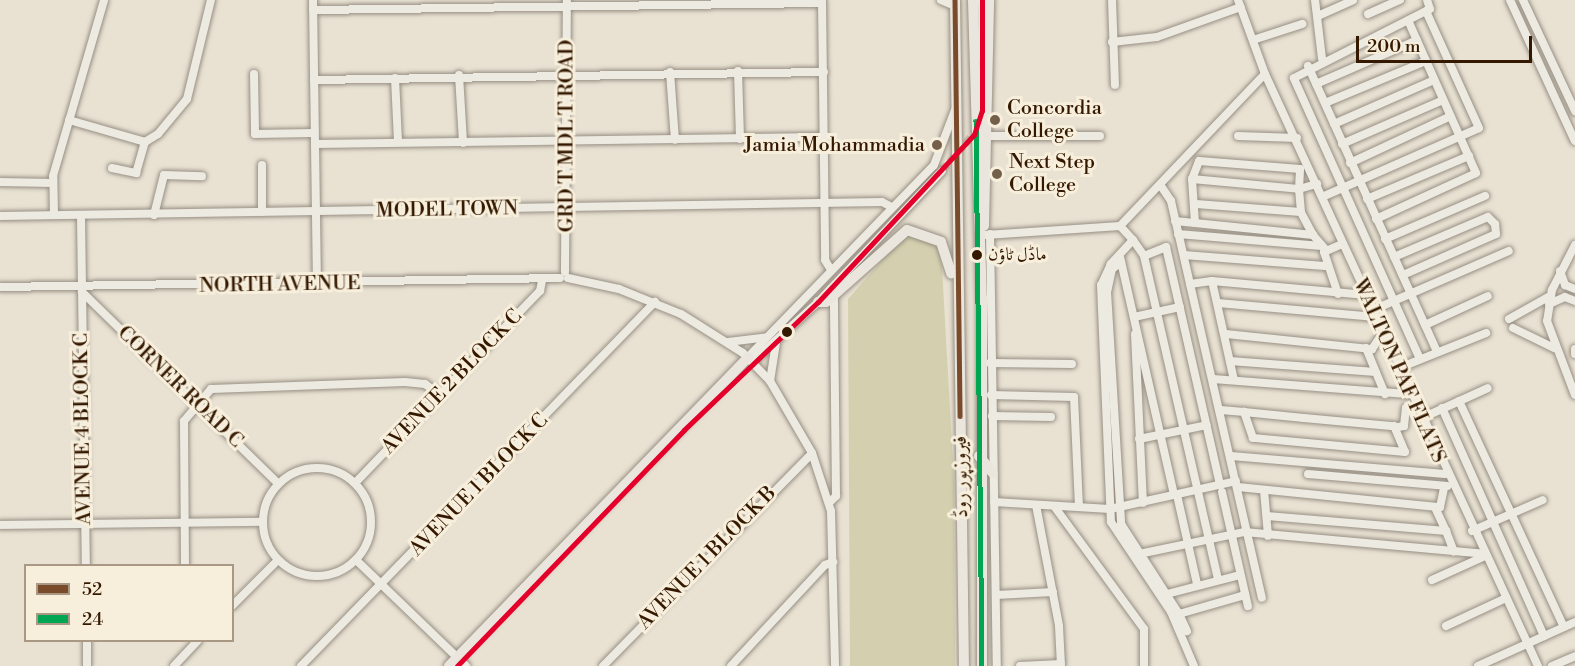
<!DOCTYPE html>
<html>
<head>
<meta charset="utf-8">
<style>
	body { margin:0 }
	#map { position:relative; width:1575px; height:666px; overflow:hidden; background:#e9e2d3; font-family:"Libre Bodoni",Amiri,serif }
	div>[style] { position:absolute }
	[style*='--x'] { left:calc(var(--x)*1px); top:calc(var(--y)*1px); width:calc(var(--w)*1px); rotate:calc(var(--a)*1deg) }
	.green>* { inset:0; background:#d4d0af }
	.minor-tunnel>* { height:8px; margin-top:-4px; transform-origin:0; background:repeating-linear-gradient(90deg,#c5baa9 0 8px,transparent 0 12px) }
	.roads { filter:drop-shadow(0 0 2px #978f83) drop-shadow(0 0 2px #978f83) }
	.minor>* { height:8px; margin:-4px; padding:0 4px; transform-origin:4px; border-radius:4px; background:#edeae2 }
	.minor>.ring { margin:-4px; padding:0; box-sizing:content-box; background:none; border:8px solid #edeae2; border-radius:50% }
	.major>* { height:10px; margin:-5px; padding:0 5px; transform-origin:5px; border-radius:5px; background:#eae6dd }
	.bus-1>* { height:4.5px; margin:-2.25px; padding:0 2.25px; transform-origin:2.25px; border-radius:2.25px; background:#7a4b2a }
	.bus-2>* { height:4.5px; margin:-2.25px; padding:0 2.25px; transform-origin:2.25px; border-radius:2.25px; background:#00a651 }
	.bus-3>* { height:4.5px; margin:-2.25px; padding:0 2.25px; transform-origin:2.25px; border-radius:2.25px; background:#e4002b }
	.dots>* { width:16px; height:16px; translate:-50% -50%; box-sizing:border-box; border:3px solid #f7efdc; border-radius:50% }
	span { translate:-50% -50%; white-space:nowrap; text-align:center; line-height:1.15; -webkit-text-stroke:6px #f7efdc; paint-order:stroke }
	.bus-label { font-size:18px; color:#341800 }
	.left { translate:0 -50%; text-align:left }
	.poi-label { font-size:20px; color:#341800 }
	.right { translate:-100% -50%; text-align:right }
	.street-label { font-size:20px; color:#341800 }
	.legend { position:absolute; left:24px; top:564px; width:210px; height:78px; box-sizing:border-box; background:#f7efdc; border:2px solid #a99984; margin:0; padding:8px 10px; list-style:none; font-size:18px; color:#341800 }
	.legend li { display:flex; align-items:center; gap:12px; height:30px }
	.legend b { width:30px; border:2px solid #a99984 }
	.scale { position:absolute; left:1356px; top:36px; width:176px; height:27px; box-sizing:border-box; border:3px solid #341800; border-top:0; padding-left:8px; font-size:18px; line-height:21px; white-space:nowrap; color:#341800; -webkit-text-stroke:4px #f7efdc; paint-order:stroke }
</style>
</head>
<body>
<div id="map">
	<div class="green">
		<div style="clip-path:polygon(913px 233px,937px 245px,942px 267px,954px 481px,955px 666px,850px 666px,848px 299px,902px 238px)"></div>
	</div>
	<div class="minor-tunnel">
		<div style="--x:942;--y:171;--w:55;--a:-49.4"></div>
	</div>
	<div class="roads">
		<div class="minor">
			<div style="--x:313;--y:0;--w:284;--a:89.2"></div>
			<div style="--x:822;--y:0;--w:260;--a:89.3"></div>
			<div style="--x:825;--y:260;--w:12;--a:59"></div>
			<div style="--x:941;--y:0;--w:15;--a:23"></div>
			<div style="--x:982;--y:0;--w:60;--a:89"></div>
			<div style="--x:1112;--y:0;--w:85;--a:88"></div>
			<div style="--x:1238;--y:0;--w:79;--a:70"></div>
			<div style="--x:1265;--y:74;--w:652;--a:65.24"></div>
			<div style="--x:1315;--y:0;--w:59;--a:83.2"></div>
			<div style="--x:1510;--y:0;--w:155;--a:65.3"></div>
			<div style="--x:1523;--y:0;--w:123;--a:64.9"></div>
			<div style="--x:313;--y:10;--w:509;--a:-0.79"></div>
			<div style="--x:1368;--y:14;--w:35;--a:-24"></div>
			<div style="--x:1320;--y:15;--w:36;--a:-24"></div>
			<div style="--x:1253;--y:40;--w:52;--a:-18.1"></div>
			<div style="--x:1112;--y:42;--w:45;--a:-6.3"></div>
			<div style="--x:1157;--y:37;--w:89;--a:-19.7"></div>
			<div style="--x:1308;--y:66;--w:314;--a:65.7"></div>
			<div style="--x:738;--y:71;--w:68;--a:88.3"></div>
			<div style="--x:670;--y:72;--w:68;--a:85.8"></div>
			<div style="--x:254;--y:74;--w:60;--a:89"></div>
			<div style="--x:255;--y:134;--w:59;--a:-1"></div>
			<div style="--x:459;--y:75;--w:68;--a:86.6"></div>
			<div style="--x:395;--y:78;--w:64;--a:87.3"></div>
			<div style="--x:314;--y:80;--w:510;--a:-0.9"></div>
			<div style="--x:1316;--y:84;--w:110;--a:-23.5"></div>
			<div style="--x:1325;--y:103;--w:109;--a:-22.6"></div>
			<div style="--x:69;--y:120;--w:79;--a:16.1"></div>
			<div style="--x:145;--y:142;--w:15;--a:-32"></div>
			<div style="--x:158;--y:134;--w:45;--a:-50.4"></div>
			<div style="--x:187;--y:99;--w:102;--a:-76.4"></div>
			<div style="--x:1334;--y:124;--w:109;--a:-23.7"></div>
			<div style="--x:989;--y:136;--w:111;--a:0"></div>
			<div style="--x:1238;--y:136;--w:59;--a:1.9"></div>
			<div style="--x:315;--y:144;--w:510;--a:-0.79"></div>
			<div style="--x:1342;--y:144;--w:110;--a:-23.5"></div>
			<div style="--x:1350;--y:163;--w:111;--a:-25"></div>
			<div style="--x:262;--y:165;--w:47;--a:90"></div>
			<div style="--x:112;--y:168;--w:25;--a:12"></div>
			<div style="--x:136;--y:173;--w:32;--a:-74"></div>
			<div style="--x:1192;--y:179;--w:107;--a:5.3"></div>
			<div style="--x:1299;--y:189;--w:20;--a:-87"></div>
			<div style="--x:1300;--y:169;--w:101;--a:-175.5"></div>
			<div style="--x:1199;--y:161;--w:19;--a:111"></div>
			<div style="--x:1192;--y:179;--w:44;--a:86.1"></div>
			<div style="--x:0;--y:182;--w:53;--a:1.1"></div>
			<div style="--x:1161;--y:186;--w:18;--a:56"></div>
			<div style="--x:1171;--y:201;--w:407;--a:77.1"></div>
			<div style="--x:1322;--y:197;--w:171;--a:-23.7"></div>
			<div style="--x:1479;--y:128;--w:128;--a:-114.4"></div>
			<div style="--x:1426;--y:11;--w:4;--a:-27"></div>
			<div style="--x:1430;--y:9;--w:9;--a:-108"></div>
			<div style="--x:1367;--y:199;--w:111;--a:-22.9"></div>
			<div style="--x:1196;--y:204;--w:105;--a:4.4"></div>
			<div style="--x:54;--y:215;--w:39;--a:-91"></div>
			<div style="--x:53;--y:176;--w:183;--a:-73.8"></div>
			<div style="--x:154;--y:215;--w:41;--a:-76"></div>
			<div style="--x:164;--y:175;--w:38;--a:2"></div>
			<div style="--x:0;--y:216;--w:882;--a:-0.91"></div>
			<div style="--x:882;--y:202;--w:11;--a:27"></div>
			<div style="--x:81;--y:216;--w:350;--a:89.2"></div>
			<div style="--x:1376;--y:219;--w:110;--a:-24.7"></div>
			<div style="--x:1476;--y:173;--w:167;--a:-114"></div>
			<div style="--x:1175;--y:221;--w:139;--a:5.8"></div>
			<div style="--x:1313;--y:235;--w:20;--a:49"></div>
			<div style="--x:1120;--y:226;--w:19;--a:47"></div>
			<div style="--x:1133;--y:240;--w:33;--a:133"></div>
			<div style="--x:1111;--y:264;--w:23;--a:115"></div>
			<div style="--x:1101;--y:285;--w:237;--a:87.6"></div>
			<div style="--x:1111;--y:522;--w:108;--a:56.3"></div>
			<div style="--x:1171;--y:612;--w:59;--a:66.9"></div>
			<div style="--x:990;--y:234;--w:432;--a:89.1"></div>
			<div style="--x:1178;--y:234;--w:144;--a:4.8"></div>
			<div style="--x:986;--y:235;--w:134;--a:-3.8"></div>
			<div style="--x:1120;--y:226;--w:210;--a:-46.4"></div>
			<div style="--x:1313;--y:235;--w:26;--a:-118"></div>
			<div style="--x:1301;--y:212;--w:23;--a:-95"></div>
			<div style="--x:1299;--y:189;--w:19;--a:-16"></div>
			<div style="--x:1385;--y:239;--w:109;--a:-23.3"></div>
			<div style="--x:1133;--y:240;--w:19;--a:55"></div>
			<div style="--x:1144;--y:256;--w:332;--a:77.1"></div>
			<div style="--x:1575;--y:245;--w:51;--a:117.1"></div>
			<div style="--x:1552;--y:290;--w:31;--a:99"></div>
			<div style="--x:1547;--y:321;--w:79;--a:69.3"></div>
			<div style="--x:1184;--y:255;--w:141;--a:4.5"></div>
			<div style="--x:1144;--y:256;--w:24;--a:-22"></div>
			<div style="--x:1166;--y:247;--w:244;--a:77.2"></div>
			<div style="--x:1120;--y:257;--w:244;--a:77.2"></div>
			<div style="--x:1394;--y:257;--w:102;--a:-23.1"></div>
			<div style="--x:1488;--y:217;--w:10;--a:45"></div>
			<div style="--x:1495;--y:224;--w:10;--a:84"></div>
			<div style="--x:1496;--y:234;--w:102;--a:156.2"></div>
			<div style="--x:1121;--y:262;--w:11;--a:142"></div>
			<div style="--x:1112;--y:269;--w:24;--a:102"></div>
			<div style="--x:1107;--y:292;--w:232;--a:86.5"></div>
			<div style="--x:1121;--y:524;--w:107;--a:57.2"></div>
			<div style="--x:1179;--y:614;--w:69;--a:-16.1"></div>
			<div style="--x:1560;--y:271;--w:15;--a:70"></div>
			<div style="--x:1565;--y:285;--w:11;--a:22"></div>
			<div style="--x:565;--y:272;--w:272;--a:-89.6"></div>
			<div style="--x:568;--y:278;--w:52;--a:12.2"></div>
			<div style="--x:619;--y:289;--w:67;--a:22"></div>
			<div style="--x:681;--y:314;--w:73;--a:32.2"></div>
			<div style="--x:743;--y:353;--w:39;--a:46"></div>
			<div style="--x:770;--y:381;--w:83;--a:59.7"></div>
			<div style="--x:812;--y:453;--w:61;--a:71.9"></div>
			<div style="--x:831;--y:511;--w:155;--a:88.5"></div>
			<div style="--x:1212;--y:281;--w:101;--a:77.5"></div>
			<div style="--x:1190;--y:284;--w:22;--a:-8"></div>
			<div style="--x:1212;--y:281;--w:155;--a:5.2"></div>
			<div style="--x:0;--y:287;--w:560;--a:-0.92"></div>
			<div style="--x:82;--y:292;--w:272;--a:44.3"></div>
			<div style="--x:1338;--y:294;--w:44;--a:-108.4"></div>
			<div style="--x:1324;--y:252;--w:20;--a:-24"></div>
			<div style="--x:1218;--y:303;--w:158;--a:5.1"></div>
			<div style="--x:1549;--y:304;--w:17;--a:-24"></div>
			<div style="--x:1565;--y:297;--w:11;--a:22"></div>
			<div style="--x:1373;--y:310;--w:148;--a:-23.5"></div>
			<div style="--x:1134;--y:317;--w:47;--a:-12.3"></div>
			<div style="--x:1509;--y:319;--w:47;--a:-29.3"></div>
			<div style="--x:1425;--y:325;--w:69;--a:-24.7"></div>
			<div style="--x:1513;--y:328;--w:46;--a:26"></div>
			<div style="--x:1135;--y:334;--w:169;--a:87.3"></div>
			<div style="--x:1226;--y:334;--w:147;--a:5.9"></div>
			<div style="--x:1372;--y:349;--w:18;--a:-56"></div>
			<div style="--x:728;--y:342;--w:38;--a:-7"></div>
			<div style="--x:1366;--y:348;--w:50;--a:67.6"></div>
			<div style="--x:1575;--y:349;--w:5;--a:90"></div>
			<div style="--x:748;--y:357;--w:267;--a:-45.9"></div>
			<div style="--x:934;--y:165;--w:59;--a:-69.1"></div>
			<div style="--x:1420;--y:359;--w:308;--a:-114.2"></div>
			<div style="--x:1294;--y:78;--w:148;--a:-26.9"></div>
			<div style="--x:753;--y:361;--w:88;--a:-42.2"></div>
			<div style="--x:818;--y:302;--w:180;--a:-46.6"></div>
			<div style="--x:1230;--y:361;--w:146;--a:4.3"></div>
			<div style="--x:990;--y:363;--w:82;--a:0.7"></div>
			<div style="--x:1399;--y:368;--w:94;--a:-21.9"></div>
			<div style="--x:1213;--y:379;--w:198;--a:4.4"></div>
			<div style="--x:770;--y:381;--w:37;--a:-81"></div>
			<div style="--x:991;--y:395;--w:83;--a:1.4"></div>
			<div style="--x:1074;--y:397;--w:110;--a:87.4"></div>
			<div style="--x:1459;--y:401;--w:249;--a:65.1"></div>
			<div style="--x:1442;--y:408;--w:250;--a:65.9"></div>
			<div style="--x:1221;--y:410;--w:23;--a:5"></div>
			<div style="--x:1244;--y:412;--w:60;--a:5.7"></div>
			<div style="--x:1304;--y:418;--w:65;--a:5.3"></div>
			<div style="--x:1369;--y:424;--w:25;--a:5"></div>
			<div style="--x:1394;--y:426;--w:28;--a:67"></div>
			<div style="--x:1405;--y:452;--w:153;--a:-174.7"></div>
			<div style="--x:1253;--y:438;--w:28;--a:-109"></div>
			<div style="--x:992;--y:416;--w:59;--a:1"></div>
			<div style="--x:1422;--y:418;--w:72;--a:-24.4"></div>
			<div style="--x:1398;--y:427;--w:6;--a:-9"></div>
			<div style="--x:1404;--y:426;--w:18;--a:-84"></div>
			<div style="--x:1406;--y:408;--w:10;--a:-6"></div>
			<div style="--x:1139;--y:439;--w:69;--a:-11.6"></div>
			<div style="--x:1231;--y:456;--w:215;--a:4.8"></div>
			<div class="ring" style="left:263px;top:468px;width:100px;height:100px"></div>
			<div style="--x:1308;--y:474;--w:140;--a:4.9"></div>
			<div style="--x:357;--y:481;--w:264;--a:-46.1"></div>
			<div style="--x:540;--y:291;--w:10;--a:-79"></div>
			<div style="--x:1238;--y:487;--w:203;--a:5.7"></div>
			<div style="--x:1440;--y:507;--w:19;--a:-78"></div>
			<div style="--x:1264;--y:490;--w:46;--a:85"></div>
			<div style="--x:1222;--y:492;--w:117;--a:77.2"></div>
			<div style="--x:1177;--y:495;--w:91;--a:77.3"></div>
			<div style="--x:994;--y:502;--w:116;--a:3.5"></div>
			<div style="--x:1110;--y:509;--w:129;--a:-12.5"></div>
			<div style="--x:829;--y:503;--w:10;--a:-45"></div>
			<div style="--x:836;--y:496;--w:202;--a:-90.6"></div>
			<div style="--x:1036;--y:505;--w:123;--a:79.2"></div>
			<div style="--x:1059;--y:626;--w:40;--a:87.1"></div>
			<div style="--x:1054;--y:506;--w:152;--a:53.8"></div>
			<div style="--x:1144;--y:629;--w:37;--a:90"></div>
			<div style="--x:1267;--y:516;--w:180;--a:4.8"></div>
			<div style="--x:1446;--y:531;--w:26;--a:-115"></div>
			<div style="--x:0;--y:525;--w:261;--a:-0.7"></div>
			<div style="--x:1446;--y:531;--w:22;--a:69"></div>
			<div style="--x:1472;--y:531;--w:77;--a:-23.6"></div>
			<div style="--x:1139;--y:554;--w:107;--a:-11.8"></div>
			<div style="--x:1244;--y:532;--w:241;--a:5.2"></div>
			<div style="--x:356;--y:560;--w:153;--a:43.9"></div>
			<div style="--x:185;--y:566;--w:145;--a:-90.4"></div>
			<div style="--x:184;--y:421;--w:42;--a:-49.8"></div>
			<div style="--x:211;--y:389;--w:194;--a:-2.1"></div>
			<div style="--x:405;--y:382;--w:20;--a:6"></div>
			<div style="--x:425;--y:384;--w:19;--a:36"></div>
			<div style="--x:1432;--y:580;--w:58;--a:-24.4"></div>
			<div style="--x:1167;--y:594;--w:75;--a:-14.6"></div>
			<div style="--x:996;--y:595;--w:57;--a:-3"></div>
			<div style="--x:232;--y:606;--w:65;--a:-45"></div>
			<div style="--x:1179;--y:614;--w:19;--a:65"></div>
			<div style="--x:1446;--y:626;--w:66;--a:-25"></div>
			<div style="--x:87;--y:640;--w:26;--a:90"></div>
			<div style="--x:174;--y:666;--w:35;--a:-47"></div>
			<div style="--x:301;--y:666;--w:508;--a:-45.8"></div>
			<div style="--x:603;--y:666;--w:298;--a:-45.5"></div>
			<div style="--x:731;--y:666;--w:138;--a:-47.1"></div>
			<div style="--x:825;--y:565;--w:9;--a:-21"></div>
			<div style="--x:1020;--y:666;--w:41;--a:-2.8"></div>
			<div style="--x:1478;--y:666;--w:107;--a:-24.4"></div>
			<div style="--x:1552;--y:666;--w:25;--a:-23"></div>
		</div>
		<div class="major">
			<div style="--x:955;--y:0;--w:666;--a:89.23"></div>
			<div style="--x:973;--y:0;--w:298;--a:88.3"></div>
			<div style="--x:982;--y:298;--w:368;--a:90"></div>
			<div style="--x:984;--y:226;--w:226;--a:-88.7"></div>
			<div style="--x:818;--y:302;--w:8;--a:0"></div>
			<div style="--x:826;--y:302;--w:108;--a:-41.6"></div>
			<div style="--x:907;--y:230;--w:36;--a:19"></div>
			<div style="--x:941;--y:242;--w:33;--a:72"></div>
			<div style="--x:979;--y:456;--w:22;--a:51"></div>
			<div style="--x:449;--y:666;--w:430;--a:-45.9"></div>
		</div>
	</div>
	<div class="bus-1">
		<div style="--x:955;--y:0;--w:416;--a:89.3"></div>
	</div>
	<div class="bus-2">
		<div style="--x:976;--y:121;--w:545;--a:89.37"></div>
	</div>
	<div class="bus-3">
		<div style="--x:457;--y:666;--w:327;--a:-46.1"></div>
		<div style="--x:684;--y:430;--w:185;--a:-43.7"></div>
		<div style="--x:818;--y:302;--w:229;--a:-47"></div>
		<div style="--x:974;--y:135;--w:25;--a:-72"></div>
		<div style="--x:982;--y:111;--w:111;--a:-90"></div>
	</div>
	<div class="dots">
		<div style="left:995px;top:120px;background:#735f4a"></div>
		<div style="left:937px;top:145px;background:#735f4a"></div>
		<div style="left:997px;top:174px;background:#735f4a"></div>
		<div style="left:977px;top:255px;background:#341800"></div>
		<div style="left:787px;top:332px;background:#341800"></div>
	</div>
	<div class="bus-label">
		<span class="left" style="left:988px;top:255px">ماڈل ٹاؤن</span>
	</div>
	<div class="poi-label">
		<span class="left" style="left:1007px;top:120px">Concordia<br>College</span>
		<span class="right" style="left:925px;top:145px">Jamia Mohammadia</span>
		<span class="left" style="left:1009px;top:174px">Next Step<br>College</span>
	</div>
	<div class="street-label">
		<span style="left:567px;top:136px;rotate:-90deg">GRD T MDL T ROAD</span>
		<span style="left:447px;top:210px;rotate:-1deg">MODEL TOWN</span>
		<span style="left:280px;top:285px;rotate:-1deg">NORTH AVENUE</span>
		<span style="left:1399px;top:371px;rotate:66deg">WALTON PAF FLATS</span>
		<span style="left:452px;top:382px;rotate:-46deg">AVENUE 2 BLOCK C</span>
		<span style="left:180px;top:387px;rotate:44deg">CORNER ROAD C</span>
		<span style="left:83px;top:429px;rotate:-91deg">AVENUE 4 BLOCK C</span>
		<span style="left:961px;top:477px;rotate:-91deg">فیروزپور روڈ</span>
		<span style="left:479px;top:485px;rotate:-46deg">AVENUE 1 BLOCK C</span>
		<span style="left:707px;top:558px;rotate:-46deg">AVENUE 1 BLOCK B</span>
	</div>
	<ul class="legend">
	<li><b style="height:8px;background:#7a4b2a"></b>52</li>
	<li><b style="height:8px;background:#00a651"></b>24</li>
	</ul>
	<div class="scale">200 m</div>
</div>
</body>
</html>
